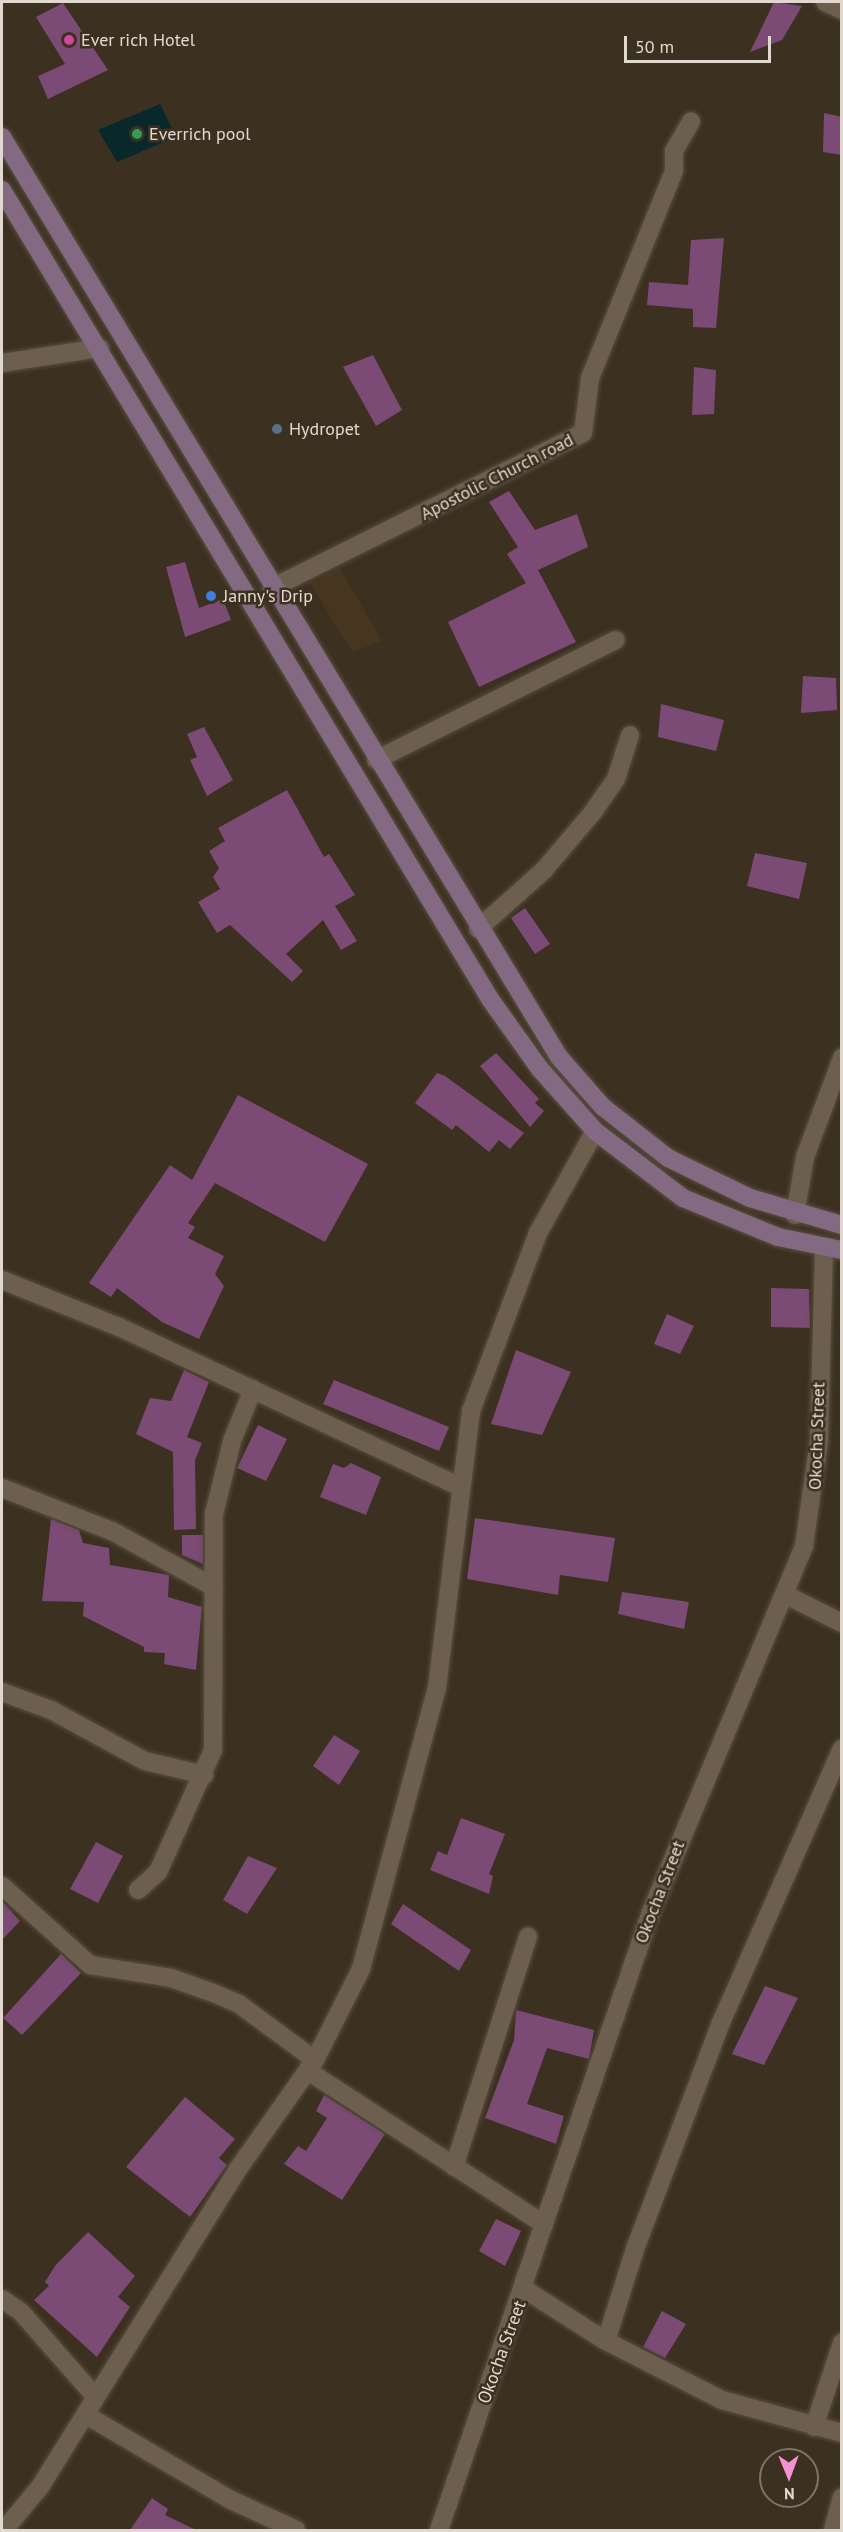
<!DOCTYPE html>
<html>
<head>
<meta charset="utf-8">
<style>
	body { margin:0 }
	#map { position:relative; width:843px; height:2532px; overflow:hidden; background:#3c3020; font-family:"PT Sans",sans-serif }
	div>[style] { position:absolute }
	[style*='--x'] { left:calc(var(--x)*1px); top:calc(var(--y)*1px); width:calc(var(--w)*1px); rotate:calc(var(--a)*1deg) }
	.built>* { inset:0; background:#463620 }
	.water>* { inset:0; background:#09282b }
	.building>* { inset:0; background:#7b4a75 }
	.roads { filter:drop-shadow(0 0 2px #584e40) drop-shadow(0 0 2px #584e40) }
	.street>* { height:18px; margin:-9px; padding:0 9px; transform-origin:9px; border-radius:9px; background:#6c5f4e }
	.secondary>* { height:18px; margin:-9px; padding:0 9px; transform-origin:9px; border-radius:9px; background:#836981 }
	.dots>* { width:16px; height:16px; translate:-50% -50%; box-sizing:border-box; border:3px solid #3c3020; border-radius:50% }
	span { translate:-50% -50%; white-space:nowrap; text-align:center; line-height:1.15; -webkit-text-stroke:5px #3c3020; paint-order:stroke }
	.poi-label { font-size:18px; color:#e1d9cf }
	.left { translate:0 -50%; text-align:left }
	.street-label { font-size:18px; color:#e1d9cf }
	.frame { position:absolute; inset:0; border:3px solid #e1d9cf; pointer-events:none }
	.north { position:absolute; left:759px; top:2448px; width:60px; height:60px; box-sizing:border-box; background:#3c3020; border:2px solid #7e7466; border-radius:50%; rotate:179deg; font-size:16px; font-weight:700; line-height:24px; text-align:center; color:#e1d9cf }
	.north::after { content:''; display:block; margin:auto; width:21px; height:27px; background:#f491d3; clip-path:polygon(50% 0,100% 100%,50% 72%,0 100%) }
	.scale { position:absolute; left:624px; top:36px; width:147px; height:27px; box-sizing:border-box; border:3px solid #e1d9cf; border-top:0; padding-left:8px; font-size:18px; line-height:21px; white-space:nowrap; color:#e1d9cf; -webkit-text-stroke:4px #3c3020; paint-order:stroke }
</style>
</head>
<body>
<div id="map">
	<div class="built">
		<div style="clip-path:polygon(340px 568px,382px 641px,352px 652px,310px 583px)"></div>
	</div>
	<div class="water">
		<div style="clip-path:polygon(160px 104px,176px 137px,117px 162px,98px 130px)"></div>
	</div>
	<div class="building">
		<div style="clip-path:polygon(774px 2px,802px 6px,782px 40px,750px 52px)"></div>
		<div style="clip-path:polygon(63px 3px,108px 70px,48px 99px,38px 76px,65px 64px,36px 17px)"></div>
		<div style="clip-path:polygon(824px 113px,842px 117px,842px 155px,823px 152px)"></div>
		<div style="clip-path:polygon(724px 238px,716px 328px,693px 327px,693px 309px,647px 305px,649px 282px,688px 285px,691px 240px)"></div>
		<div style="clip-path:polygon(373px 355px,402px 410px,376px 426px,343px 367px)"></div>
		<div style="clip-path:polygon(694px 367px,716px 370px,714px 414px,692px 415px)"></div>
		<div style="clip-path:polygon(509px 491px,535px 530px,577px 514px,588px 547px,538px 570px,576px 642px,479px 687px,448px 622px,526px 583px,507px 554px,518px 547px,489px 502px)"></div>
		<div style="clip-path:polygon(185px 562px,199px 608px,223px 599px,231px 620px,185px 637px,166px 567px)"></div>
		<div style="clip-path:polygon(803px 676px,836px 678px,837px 710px,801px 713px)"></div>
		<div style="clip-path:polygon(661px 704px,724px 720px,716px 751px,658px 737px)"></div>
		<div style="clip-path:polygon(204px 727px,233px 780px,207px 796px,190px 760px,197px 757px,187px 734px)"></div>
		<div style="clip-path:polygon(287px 790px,324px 857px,329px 854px,355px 895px,335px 906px,357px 941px,341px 950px,323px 920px,286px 954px,303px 971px,292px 982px,230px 925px,217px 933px,198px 902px,220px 889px,213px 877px,219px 868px,209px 851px,225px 841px,218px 828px)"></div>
		<div style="clip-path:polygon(755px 853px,807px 863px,799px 899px,747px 886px)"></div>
		<div style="clip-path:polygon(525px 908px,550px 944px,535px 954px,511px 918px)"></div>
		<div style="clip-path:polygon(496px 1053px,539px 1099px,535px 1103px,544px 1111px,530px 1127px,480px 1066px)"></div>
		<div style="clip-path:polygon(437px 1073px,445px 1076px,524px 1133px,510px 1149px,499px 1140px,489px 1152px,456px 1125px,452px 1130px,415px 1103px)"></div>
		<div style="clip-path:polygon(238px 1095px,368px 1164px,325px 1242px,215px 1183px,188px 1223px,195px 1227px,188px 1238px,224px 1256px,215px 1274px,224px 1286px,199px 1339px,162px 1322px,117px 1288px,111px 1297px,89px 1283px,170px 1165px,192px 1180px)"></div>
		<div style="clip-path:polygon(771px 1288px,809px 1289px,810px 1328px,771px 1327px)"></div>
		<div style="clip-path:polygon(667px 1314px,694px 1326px,680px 1354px,654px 1344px)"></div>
		<div style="clip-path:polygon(516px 1350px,571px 1372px,542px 1435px,491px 1424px)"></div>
		<div style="clip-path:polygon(184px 1370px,209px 1382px,187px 1437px,202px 1443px,195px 1460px,196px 1529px,174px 1530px,173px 1452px,136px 1434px,150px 1398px,171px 1401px)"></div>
		<div style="clip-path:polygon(334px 1380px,449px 1427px,439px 1451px,323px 1404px)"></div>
		<div style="clip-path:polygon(258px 1425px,287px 1439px,266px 1481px,237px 1468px)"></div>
		<div style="clip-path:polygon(351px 1463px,381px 1477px,366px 1515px,320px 1497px,333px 1464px,344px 1468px)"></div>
		<div style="clip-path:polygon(475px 1518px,615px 1538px,608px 1582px,560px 1575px,558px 1595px,467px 1579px)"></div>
		<div style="clip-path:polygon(51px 1519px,79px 1530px,83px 1543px,109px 1548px,110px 1565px,169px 1575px,168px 1597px,202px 1607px,196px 1670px,164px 1664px,165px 1653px,144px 1652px,144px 1647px,83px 1616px,84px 1602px,42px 1601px)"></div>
		<div style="clip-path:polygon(182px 1535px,203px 1535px,203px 1564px,182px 1555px)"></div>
		<div style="clip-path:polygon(622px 1592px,689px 1602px,684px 1629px,618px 1614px)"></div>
		<div style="clip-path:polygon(334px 1735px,360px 1751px,339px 1785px,313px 1766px)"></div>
		<div style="clip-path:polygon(461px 1818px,505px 1834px,489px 1874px,493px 1876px,489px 1894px,430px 1870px,438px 1851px,447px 1855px)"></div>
		<div style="clip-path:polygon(96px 1842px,123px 1856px,98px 1903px,70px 1889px)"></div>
		<div style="clip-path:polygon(248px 1856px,277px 1868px,247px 1914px,223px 1900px)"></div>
		<div style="clip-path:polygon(2px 1901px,20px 1921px,2px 1940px)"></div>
		<div style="clip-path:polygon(403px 1904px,471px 1950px,459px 1971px,391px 1924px)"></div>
		<div style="clip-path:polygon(61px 1954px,81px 1973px,22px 2035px,3px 2018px)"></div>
		<div style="clip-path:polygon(765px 1986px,798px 1998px,764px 2065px,732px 2054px)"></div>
		<div style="clip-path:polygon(516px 2010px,594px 2030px,589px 2059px,547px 2048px,527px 2104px,564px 2116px,556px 2144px,485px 2118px,514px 2040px)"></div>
		<div style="clip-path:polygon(324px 2095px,385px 2134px,342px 2200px,284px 2164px,298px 2146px,306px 2151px,327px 2118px,316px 2111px)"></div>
		<div style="clip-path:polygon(185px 2097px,235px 2139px,219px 2158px,227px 2165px,190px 2217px,126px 2167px)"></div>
		<div style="clip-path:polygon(496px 2219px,521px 2231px,505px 2266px,479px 2251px)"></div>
		<div style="clip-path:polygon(88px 2232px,135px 2276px,118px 2297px,130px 2307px,97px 2357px,34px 2300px,49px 2286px,45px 2282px,55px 2266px)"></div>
		<div style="clip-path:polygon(662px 2311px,686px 2324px,665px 2358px,643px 2347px)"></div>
		<div style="clip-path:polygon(152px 2498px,168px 2509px,165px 2515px,196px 2530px,130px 2530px)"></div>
	</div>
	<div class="roads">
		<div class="street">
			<div style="--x:825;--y:2;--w:19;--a:25"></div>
			<div style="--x:2;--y:363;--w:99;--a:-8.7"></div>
			<div style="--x:272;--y:588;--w:347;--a:-26.5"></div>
			<div style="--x:583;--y:433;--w:55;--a:-82.7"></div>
			<div style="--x:590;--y:378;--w:223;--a:-67.9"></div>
			<div style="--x:674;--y:171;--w:20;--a:-90"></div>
			<div style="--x:674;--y:151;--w:34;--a:-60"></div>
			<div style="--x:376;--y:760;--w:268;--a:-26.6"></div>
			<div style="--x:478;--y:929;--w:89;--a:-41.8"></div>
			<div style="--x:544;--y:870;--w:76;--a:-49.8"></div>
			<div style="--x:593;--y:812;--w:40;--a:-55.1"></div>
			<div style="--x:616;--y:779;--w:46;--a:-72.3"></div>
			<div style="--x:795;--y:1215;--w:59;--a:-80.2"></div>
			<div style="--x:805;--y:1157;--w:106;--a:-69.5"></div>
			<div style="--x:2;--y:1280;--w:126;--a:21.9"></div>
			<div style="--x:119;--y:1327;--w:375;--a:25.1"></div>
			<div style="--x:2;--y:1488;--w:118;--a:21.4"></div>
			<div style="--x:112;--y:1531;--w:116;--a:28.8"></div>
			<div style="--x:788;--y:1596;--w:60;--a:26.6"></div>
			<div style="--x:2;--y:1692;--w:52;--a:20.2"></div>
			<div style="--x:51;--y:1710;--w:107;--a:28.5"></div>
			<div style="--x:145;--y:1761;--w:61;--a:13.3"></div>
			<div style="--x:2;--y:1886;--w:118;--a:41.9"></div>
			<div style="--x:90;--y:1965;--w:82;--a:9.1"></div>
			<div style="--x:171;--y:1978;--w:42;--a:19.3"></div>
			<div style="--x:211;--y:1992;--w:30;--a:23"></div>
			<div style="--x:239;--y:2004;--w:94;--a:36.4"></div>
			<div style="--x:138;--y:1890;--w:27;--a:-42"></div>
			<div style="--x:158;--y:1872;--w:134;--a:-65.7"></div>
			<div style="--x:213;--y:1750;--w:236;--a:-89.8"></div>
			<div style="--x:214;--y:1514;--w:75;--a:-76.1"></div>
			<div style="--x:232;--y:1441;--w:56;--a:-68"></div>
			<div style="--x:308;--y:2071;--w:281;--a:33"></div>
			<div style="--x:454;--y:2167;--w:242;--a:-72.2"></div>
			<div style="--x:524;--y:2289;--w:97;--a:32.4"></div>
			<div style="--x:606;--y:2341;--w:130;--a:27"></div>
			<div style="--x:722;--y:2400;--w:124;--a:15.4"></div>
			<div style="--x:2;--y:2299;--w:23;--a:34"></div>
			<div style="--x:21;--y:2312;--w:111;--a:48.7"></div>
			<div style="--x:606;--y:2341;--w:96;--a:-72.5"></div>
			<div style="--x:635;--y:2249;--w:240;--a:-69.2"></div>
			<div style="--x:720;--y:2025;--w:302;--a:-66.2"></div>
			<div style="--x:86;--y:2415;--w:166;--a:30.4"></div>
			<div style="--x:229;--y:2499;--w:74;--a:24.8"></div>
			<div style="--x:814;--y:2427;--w:89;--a:-71.6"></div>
			<div style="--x:4;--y:2530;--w:56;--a:-50.1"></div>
			<div style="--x:40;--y:2487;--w:375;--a:-58.1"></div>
			<div style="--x:238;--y:2169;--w:133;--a:-54.8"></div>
			<div style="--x:315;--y:2060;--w:102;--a:-63.2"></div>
			<div style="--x:361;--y:1969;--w:291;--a:-74.9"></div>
			<div style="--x:437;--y:1688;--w:279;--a:-83"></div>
			<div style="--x:471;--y:1411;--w:190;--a:-69.4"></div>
			<div style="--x:538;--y:1233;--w:117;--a:-60.8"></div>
			<div style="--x:439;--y:2530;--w:653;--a:-71.07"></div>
			<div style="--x:651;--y:1912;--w:397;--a:-67.3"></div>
			<div style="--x:804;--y:1546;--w:107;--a:-81.9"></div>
			<div style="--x:819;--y:1440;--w:193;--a:-88.5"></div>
			<div style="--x:833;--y:2530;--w:34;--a:-75"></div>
		</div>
		<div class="secondary">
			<div style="--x:2;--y:137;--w:1075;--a:58.81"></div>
			<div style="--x:559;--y:1057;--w:67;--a:48.7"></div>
			<div style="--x:603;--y:1107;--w:83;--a:38.1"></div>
			<div style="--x:668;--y:1158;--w:91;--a:26"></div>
			<div style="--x:750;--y:1198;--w:96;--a:16.4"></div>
			<div style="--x:2;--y:190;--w:945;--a:58.9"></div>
			<div style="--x:490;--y:999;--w:86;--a:54.5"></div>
			<div style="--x:540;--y:1069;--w:83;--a:48.4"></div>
			<div style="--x:595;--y:1131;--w:111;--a:37.3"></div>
			<div style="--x:683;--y:1198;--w:103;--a:22.3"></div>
			<div style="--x:778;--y:1237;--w:65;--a:11.5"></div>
		</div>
	</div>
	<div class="dots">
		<div style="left:69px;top:40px;background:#d1479c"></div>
		<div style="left:137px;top:134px;background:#2e9e5b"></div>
		<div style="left:277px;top:429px;background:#5c6f8a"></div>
		<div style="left:211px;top:596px;background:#3f7fe0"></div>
	</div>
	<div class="poi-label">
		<span class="left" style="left:81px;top:40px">Ever rich Hotel</span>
		<span class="left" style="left:149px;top:134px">Everrich pool</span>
		<span class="left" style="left:289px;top:429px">Hydropet</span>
		<span class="left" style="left:223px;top:596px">Janny's Drip</span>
	</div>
	<div class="street-label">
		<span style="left:497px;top:477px;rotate:-27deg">Apostolic Church road</span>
		<span style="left:817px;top:1436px;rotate:-88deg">Okocha Street</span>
		<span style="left:660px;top:1892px;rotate:-69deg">Okocha Street</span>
		<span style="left:502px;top:2352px;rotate:-70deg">Okocha Street</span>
	</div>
	<div class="frame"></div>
	<div class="north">N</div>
	<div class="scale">50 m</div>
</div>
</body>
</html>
